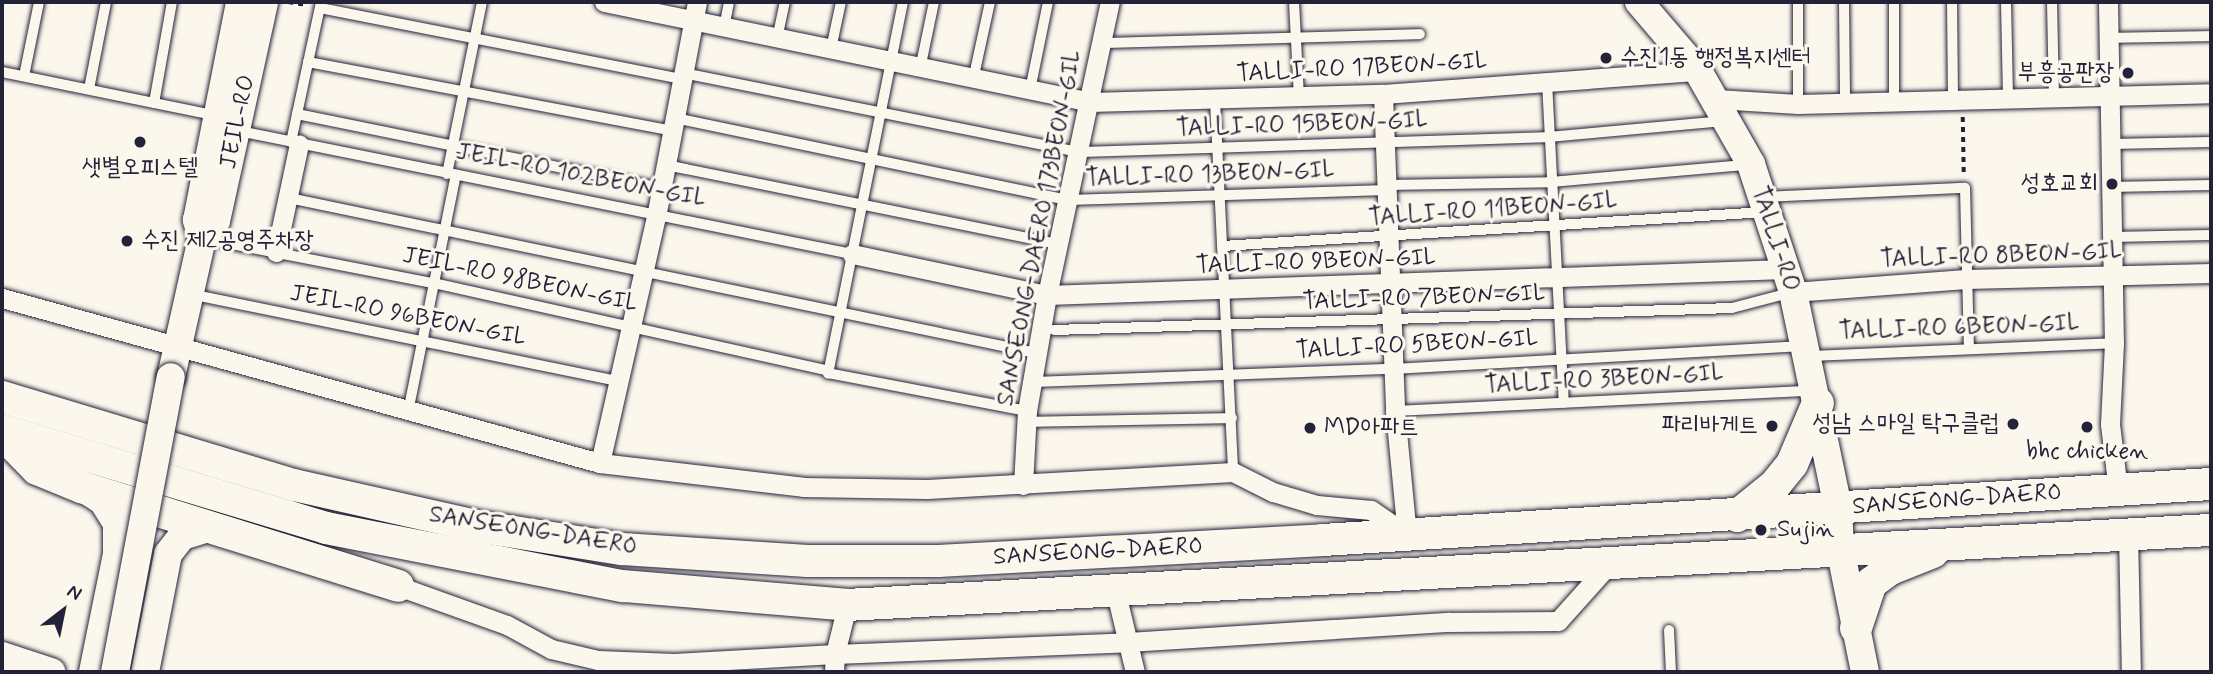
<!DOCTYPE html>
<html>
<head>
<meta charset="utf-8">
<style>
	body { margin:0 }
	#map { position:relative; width:2213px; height:674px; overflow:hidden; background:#fbf7ec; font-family:Mynerve,"Poor Story",sans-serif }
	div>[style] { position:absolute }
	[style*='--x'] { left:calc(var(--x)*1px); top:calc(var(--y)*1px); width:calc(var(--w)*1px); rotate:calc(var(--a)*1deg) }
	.path>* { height:3.5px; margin-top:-1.75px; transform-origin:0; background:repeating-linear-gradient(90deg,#22223b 0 5px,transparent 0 10px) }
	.roads { filter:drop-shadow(0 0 2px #22223b) drop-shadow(0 0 2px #22223b) }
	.service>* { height:10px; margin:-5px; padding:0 5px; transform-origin:5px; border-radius:5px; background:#fbf7ec }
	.minor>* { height:19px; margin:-9.5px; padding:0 9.5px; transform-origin:9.5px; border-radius:9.5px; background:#fbf7ec }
	.secondary>* { height:28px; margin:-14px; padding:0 14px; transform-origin:14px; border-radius:14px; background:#fbf7ec }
	.primary>* { height:32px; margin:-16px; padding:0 16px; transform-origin:16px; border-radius:16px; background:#fbf7ec }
	.bridges { filter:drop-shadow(0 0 2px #22223b) drop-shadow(0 0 2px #22223b) }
	.secondary-bridge>* { height:28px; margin:-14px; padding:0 14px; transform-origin:14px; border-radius:14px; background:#fbf7ec }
	.dots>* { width:19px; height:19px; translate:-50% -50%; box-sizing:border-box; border:4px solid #fbf7ec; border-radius:50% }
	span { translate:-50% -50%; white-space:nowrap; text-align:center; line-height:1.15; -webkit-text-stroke:6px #fbf7ec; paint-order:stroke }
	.poi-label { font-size:24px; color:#22223b }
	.left { translate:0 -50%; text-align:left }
	.right { translate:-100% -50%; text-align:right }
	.street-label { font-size:24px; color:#22223b }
	.frame { position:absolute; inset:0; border:4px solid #22223b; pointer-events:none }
	.north { position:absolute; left:28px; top:576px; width:70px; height:70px; -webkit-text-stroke:5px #fbf7ec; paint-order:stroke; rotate:32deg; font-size:19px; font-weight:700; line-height:28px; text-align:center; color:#22223b }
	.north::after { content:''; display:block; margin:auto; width:24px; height:32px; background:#22223b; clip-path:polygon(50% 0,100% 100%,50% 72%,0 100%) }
</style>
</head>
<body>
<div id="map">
	<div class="path">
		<div style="--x:288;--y:2;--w:19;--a:9"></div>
		<div style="--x:1963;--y:117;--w:59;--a:89"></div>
	</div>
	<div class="roads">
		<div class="service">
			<div style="--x:903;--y:2;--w:379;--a:101.4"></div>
			<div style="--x:828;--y:373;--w:203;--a:10.8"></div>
			<div style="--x:1294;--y:2;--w:95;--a:87"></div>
			<div style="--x:1844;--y:2;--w:101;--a:89.4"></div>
			<div style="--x:1894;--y:2;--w:100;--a:90"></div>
			<div style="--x:1952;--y:2;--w:99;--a:89.4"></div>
			<div style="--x:2006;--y:2;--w:97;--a:88.8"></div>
			<div style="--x:2052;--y:2;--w:95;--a:88.8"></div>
			<div style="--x:320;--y:8;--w:369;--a:11.1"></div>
			<div style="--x:724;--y:28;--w:26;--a:-79"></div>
			<div style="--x:2108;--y:38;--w:103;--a:-1.1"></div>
			<div style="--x:777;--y:39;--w:38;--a:-78"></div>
			<div style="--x:1102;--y:43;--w:318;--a:-1.6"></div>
			<div style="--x:831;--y:49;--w:48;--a:-78"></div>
			<div style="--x:308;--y:62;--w:370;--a:10.7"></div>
			<div style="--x:920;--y:69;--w:68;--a:-78.2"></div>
			<div style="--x:2;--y:72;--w:216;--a:11.5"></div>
			<div style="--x:683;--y:73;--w:404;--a:11.3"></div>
			<div style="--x:1079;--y:152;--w:469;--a:-1.8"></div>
			<div style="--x:1548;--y:137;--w:177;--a:-5.2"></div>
			<div style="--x:24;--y:76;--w:76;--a:-78.5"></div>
			<div style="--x:973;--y:80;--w:80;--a:-77.7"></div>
			<div style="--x:1547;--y:82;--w:321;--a:87"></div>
			<div style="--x:89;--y:89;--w:89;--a:-78.9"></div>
			<div style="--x:1030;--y:90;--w:90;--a:-78.4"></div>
			<div style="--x:1215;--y:101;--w:371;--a:87.2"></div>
			<div style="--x:154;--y:103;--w:103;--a:-79.9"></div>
			<div style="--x:1798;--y:104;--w:102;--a:-90"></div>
			<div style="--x:297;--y:114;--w:371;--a:11.5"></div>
			<div style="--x:675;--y:118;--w:401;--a:11.8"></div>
			<div style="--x:1068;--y:200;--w:319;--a:-1.8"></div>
			<div style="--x:239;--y:131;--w:625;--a:11.35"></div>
			<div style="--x:291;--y:142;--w:143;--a:-77.9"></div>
			<div style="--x:2110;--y:144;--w:101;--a:-1.1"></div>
			<div style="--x:666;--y:165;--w:400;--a:11.4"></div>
			<div style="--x:447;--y:174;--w:176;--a:-78.5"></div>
			<div style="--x:1387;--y:185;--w:164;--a:-1"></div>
			<div style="--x:1551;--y:182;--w:197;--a:-5"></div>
			<div style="--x:2110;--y:187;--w:101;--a:-1.1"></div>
			<div style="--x:1763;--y:197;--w:202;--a:-2.6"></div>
			<div style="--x:1965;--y:188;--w:159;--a:88.6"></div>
			<div style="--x:289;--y:198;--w:763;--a:11.72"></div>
			<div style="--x:2111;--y:237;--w:100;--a:-1.1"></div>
			<div style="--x:206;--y:239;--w:231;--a:11"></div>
			<div style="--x:433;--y:283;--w:406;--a:12.5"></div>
			<div style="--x:1222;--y:246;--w:545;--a:-3.58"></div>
			<div style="--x:190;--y:294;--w:438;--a:11.5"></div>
			<div style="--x:1054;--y:330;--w:678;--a:-1.86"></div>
			<div style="--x:1732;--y:308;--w:59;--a:-14.7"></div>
			<div style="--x:1810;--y:356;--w:304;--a:-2.4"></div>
			<div style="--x:1032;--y:382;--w:361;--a:-2.1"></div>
			<div style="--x:1393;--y:369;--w:411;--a:-3.2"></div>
			<div style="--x:1395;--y:411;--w:415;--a:-2.8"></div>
			<div style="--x:408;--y:412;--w:242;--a:-78.6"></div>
			<div style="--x:1026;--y:422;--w:206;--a:-1.1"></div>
			<div style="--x:1669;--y:630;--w:42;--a:87.3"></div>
		</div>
		<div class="minor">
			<div style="--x:604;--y:2;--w:496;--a:11.6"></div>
			<div style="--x:1090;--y:102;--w:293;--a:-1.6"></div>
			<div style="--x:1383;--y:94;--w:316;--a:-4.2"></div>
			<div style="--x:2108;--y:2;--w:341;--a:89"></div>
			<div style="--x:2114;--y:343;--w:81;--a:92.8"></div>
			<div style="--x:2110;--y:424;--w:66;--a:83.1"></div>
			<div style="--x:1383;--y:94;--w:317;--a:87.8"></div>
			<div style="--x:1395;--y:411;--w:125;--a:84.5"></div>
			<div style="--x:1716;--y:99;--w:82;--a:3.5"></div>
			<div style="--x:1798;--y:104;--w:413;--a:-1.5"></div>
			<div style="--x:276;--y:252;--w:110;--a:-78"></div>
			<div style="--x:852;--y:254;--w:199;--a:11.9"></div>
			<div style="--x:1047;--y:295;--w:738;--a:-2.02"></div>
			<div style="--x:1793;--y:292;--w:173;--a:-4.3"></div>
			<div style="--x:1966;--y:279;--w:245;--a:-1.4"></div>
			<div style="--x:2;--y:298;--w:620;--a:15.43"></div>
			<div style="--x:600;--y:463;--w:204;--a:6.7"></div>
			<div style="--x:803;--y:487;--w:124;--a:0.9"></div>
			<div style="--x:927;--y:489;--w:306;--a:-3.2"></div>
			<div style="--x:1233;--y:472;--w:45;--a:26.6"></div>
			<div style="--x:1273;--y:492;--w:46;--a:16.5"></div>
			<div style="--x:1317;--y:505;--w:54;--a:5.3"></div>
			<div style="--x:1371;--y:510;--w:42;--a:34.4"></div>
			<div style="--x:600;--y:463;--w:252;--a:-77.2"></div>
			<div style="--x:656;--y:217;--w:219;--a:-79.2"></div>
			<div style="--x:1023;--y:485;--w:74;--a:-86.9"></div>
			<div style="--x:1027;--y:411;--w:118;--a:-80.2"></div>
			<div style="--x:1047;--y:295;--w:300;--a:-77.9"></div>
			<div style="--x:2128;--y:534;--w:138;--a:88.8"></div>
			<div style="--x:398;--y:586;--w:116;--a:19.7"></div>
			<div style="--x:507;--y:625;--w:50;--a:28.6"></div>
			<div style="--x:551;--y:649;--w:48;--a:13.2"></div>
			<div style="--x:598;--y:660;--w:76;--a:2.3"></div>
			<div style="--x:674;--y:663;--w:161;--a:-3.2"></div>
			<div style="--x:835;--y:654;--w:50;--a:-76.2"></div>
			<div style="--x:1115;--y:589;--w:85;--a:76.5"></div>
			<div style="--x:834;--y:672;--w:18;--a:-87"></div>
			<div style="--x:835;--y:654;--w:293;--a:-2.3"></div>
			<div style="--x:1128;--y:642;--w:322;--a:-3.6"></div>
			<div style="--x:1449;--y:622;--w:109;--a:-0.5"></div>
			<div style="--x:1558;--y:621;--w:79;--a:-48.1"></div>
		</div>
		<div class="secondary">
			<div style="--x:1639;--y:2;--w:91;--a:49.5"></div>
			<div style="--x:1698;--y:71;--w:107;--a:60.3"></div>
			<div style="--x:1751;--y:164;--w:135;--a:71.8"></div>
			<div style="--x:1793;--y:292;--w:221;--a:78.2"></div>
			<div style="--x:1838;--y:508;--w:40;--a:87.1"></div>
			<div style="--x:1840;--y:548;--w:126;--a:78.6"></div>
			<div style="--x:202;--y:238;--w:19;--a:-106"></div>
			<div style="--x:197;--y:220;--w:222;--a:-78.8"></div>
			<div style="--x:171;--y:377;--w:142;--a:-77.4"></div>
			<div style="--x:202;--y:238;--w:22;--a:-51"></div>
			<div style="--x:216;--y:221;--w:224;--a:-77.6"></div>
			<div style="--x:83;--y:488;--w:24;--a:33"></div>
			<div style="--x:103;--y:501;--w:26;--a:58"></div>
			<div style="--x:117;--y:523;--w:31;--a:90"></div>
			<div style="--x:117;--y:554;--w:120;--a:101.5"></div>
			<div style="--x:2;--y:656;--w:52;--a:18.1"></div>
			<div style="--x:145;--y:672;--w:120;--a:-79"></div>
			<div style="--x:168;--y:554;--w:23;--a:-52"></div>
			<div style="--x:182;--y:536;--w:30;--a:-17"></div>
		</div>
		<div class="primary">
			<div style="--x:2;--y:397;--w:305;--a:16.8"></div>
			<div style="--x:294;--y:485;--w:187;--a:12.7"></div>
			<div style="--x:476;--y:526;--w:148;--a:9"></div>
			<div style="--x:622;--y:549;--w:186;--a:3.7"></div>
			<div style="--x:808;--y:561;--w:130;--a:0"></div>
			<div style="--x:938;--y:561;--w:386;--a:-3.1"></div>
			<div style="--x:1323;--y:540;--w:890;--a:-3.61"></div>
			<div style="--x:2;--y:430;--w:338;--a:16.8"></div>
			<div style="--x:326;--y:528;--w:303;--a:11.1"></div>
			<div style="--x:623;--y:586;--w:225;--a:4.8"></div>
			<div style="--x:847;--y:605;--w:1366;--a:-3.15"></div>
			<div style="--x:2;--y:433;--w:50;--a:45.8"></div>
			<div style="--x:37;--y:469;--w:48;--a:22.2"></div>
			<div style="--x:81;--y:487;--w:332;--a:17.3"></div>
			<div style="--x:1737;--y:516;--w:49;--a:-39.2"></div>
			<div style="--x:1775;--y:485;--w:27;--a:-51"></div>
			<div style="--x:1792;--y:464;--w:66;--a:-66.9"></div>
			<div style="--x:1856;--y:628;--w:47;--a:-71.6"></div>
			<div style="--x:1871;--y:583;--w:24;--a:-36"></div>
			<div style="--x:1890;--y:569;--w:46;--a:-21.6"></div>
		</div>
	</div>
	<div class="bridges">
		<div class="secondary-bridge">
			<div style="--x:115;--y:672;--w:300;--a:-79.3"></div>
		</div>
	</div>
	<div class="dots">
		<div style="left:1606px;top:58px;background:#22223b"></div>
		<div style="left:2128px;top:73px;background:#22223b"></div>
		<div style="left:140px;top:142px;background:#22223b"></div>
		<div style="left:2112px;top:184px;background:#22223b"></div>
		<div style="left:127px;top:241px;background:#22223b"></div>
		<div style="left:2013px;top:424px;background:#22223b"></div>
		<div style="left:1772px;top:426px;background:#22223b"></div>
		<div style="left:2087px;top:427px;background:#22223b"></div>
		<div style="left:1310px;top:428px;background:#22223b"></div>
		<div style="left:1761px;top:530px;background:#22223b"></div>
	</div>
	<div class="poi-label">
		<span class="left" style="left:1620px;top:58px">수진1동 행정복지센터</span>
		<span class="right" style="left:2114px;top:73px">부흥공판장</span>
		<span style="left:140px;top:168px">샛별오피스텔</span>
		<span class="right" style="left:2098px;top:184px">성호교회</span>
		<span class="left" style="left:141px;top:241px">수진 제2공영주차장</span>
		<span class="right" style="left:1999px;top:424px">성남 스마일 탁구클럽</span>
		<span class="right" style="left:1758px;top:426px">파리바게트</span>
		<span class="left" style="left:1324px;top:428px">MD아파트</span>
		<span style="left:2087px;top:452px">bhc chicken</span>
		<span class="left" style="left:1777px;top:530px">Sujin</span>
	</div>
	<div class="street-label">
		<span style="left:1362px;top:68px;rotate:-3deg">TALLI-RO 17BEON-GIL</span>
		<span style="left:238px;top:122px;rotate:-78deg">JEIL-RO</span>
		<span style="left:1302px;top:125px;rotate:-2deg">TALLI-RO 15BEON-GIL</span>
		<span style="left:1210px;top:175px;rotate:-2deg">TALLI-RO 13BEON-GIL</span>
		<span style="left:581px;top:176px;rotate:11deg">JEIL-RO 102BEON-GIL</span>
		<span style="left:1493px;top:210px;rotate:-4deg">TALLI-RO 11BEON-GIL</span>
		<span style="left:1040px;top:228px;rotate:-79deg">SANSEONG-DAERO 173BEON-GIL</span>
		<span style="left:1775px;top:239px;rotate:72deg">TALLI-RO</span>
		<span style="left:2001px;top:256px;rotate:-2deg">TALLI-RO 8BEON-GIL</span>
		<span style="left:1316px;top:262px;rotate:-2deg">TALLI-RO 9BEON-GIL</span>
		<span style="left:520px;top:280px;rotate:12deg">JEIL-RO 98BEON-GIL</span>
		<span style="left:1424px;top:298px;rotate:-2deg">TALLI-RO 7BEON-GIL</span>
		<span style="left:408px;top:316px;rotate:11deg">JEIL-RO 96BEON-GIL</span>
		<span style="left:1959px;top:328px;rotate:-2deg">TALLI-RO 6BEON-GIL</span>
		<span style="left:1417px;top:345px;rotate:-3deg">TALLI-RO 5BEON-GIL</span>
		<span style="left:1604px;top:380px;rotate:-3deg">TALLI-RO 3BEON-GIL</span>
		<span style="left:1957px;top:500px;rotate:-4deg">SANSEONG-DAERO</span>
		<span style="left:533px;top:531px;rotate:9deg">SANSEONG-DAERO</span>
		<span style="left:1098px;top:552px;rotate:-3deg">SANSEONG-DAERO</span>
	</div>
	<div class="frame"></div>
	<div class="north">N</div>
</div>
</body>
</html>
